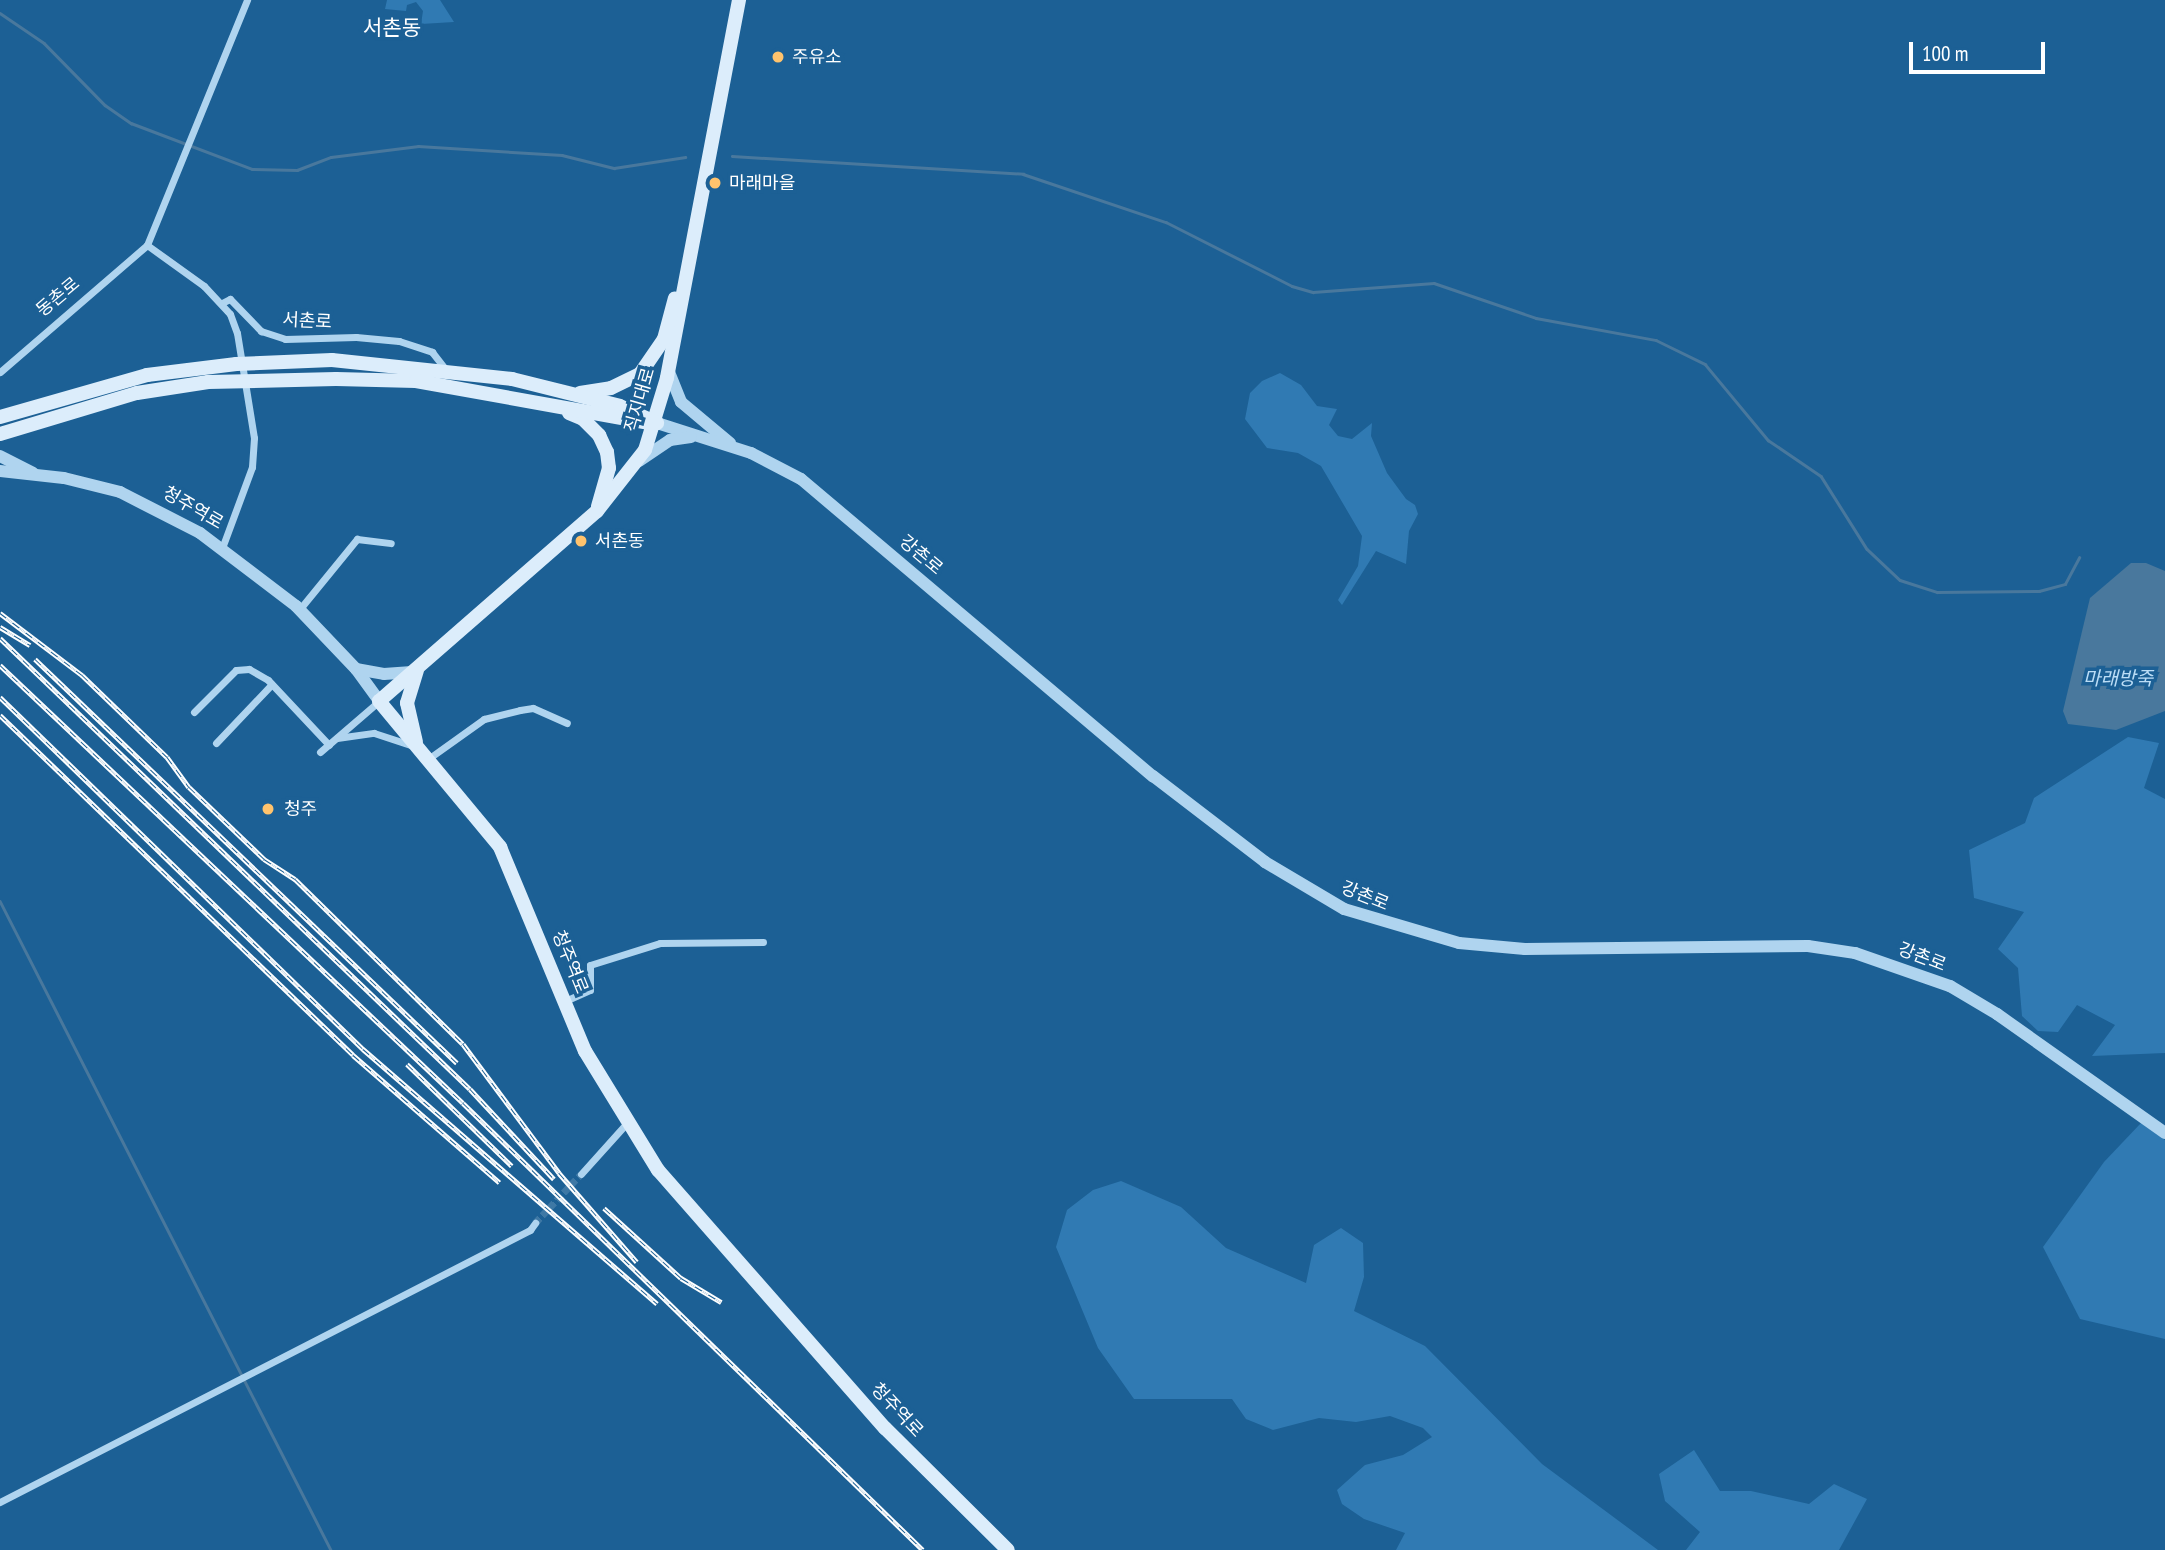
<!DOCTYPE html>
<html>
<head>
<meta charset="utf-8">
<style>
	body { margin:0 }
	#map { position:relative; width:2165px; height:1550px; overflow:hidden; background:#1c6095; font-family:"PT Sans Narrow","Noto Sans KR",sans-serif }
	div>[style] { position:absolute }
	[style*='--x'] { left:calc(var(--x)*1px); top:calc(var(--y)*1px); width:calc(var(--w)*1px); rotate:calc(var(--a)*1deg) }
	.green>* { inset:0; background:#307ab3 }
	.water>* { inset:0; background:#49789d }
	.stream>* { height:2.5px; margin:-1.25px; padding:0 1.25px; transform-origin:1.25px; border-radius:1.25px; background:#49789d }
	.minor-tunnel>* { height:7px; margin-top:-3.5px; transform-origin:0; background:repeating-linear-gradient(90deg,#3e78a5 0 7px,transparent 0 10.5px) }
	.minor>* { height:7px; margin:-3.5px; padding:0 3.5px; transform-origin:3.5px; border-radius:3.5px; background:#afd4ef }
	.tertiary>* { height:12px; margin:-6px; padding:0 6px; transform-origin:6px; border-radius:6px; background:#afd4ef }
	.secondary>* { height:14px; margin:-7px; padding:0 7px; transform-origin:7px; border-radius:7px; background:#dcedfb }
	.rail>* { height:5px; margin-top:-2.5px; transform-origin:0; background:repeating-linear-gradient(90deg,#1c6095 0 8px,#fff 0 16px); box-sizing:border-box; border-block:2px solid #fff }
	.dots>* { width:19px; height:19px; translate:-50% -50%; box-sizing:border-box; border:4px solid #1c6095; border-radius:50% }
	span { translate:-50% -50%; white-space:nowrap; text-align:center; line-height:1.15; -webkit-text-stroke:7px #1c6095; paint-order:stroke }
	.poi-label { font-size:18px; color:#fff }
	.left { translate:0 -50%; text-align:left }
	.street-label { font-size:18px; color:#fff }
	.water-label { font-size:19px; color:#bbddf6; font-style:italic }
	.quarter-label { font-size:21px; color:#fff }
	.scale { position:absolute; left:1909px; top:42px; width:136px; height:32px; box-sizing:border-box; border:4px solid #fff; border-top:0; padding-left:9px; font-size:21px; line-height:24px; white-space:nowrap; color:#fff; -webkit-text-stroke:5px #1c6095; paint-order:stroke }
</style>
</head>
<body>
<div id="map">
	<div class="green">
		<div style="clip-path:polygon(387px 0,440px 0,454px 22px,421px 24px,423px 11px,416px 2px,407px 5px,406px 11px,385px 9px)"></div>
		<div style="clip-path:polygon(1280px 373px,1301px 385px,1317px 406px,1337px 409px,1329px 425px,1338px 436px,1352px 439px,1372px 423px,1371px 436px,1387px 473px,1406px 499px,1415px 505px,1418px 514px,1409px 531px,1406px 564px,1376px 551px,1342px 605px,1338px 600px,1358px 566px,1362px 536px,1321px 466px,1298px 453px,1267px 448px,1245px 419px,1250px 393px,1262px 381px)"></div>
		<div style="clip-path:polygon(2128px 737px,2159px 743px,2144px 788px,2165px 799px,2165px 1053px,2092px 1056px,2115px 1025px,2077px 1005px,2058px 1032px,2038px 1031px,2022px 1016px,2018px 968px,1998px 949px,2024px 912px,1974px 898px,1969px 850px,2025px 823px,2034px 798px)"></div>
		<div style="clip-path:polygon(2141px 1123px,2165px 1140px,2165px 1339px,2080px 1319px,2043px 1247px,2104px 1162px)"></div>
		<div style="clip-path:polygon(1121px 1181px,1181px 1207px,1226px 1248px,1306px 1283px,1314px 1245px,1341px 1228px,1363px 1243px,1364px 1277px,1354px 1311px,1425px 1346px,1542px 1464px,1658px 1550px,1396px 1550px,1405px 1533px,1364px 1519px,1342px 1504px,1337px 1490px,1365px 1465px,1403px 1455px,1432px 1437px,1423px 1428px,1390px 1416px,1356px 1422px,1319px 1418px,1273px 1430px,1246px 1419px,1232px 1399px,1134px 1399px,1098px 1348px,1056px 1247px,1067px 1210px,1093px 1190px)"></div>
		<div style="clip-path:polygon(1694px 1450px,1720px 1491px,1751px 1491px,1809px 1504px,1834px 1484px,1867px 1499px,1839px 1550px,1686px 1550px,1700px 1532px,1665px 1501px,1659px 1474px)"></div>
	</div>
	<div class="water">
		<div style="clip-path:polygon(2131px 563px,2146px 563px,2165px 571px,2165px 711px,2116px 730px,2068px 724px,2063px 711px,2090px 598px)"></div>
	</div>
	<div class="stream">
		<div style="--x:0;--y:13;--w:53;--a:34.3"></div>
		<div style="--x:44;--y:43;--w:87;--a:45.5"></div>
		<div style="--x:105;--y:105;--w:32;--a:35"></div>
		<div style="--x:131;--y:123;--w:129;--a:20.8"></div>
		<div style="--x:252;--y:169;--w:45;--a:1.3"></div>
		<div style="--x:297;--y:170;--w:36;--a:-21"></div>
		<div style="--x:331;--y:157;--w:88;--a:-7.2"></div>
		<div style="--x:418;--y:146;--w:144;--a:3.6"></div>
		<div style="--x:562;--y:155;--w:54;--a:14"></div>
		<div style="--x:614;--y:168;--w:72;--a:-8.8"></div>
		<div style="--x:732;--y:156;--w:292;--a:3.5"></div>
		<div style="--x:1023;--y:174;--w:151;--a:18.6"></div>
		<div style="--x:1166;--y:222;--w:141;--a:26.9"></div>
		<div style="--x:1292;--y:286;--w:22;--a:16"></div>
		<div style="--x:1313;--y:292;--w:121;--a:-4.3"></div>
		<div style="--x:1434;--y:283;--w:108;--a:18.9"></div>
		<div style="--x:1536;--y:318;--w:122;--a:10.4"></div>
		<div style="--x:1656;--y:340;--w:55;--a:26.1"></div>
		<div style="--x:1705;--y:364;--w:99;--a:50.3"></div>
		<div style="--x:1768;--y:440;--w:64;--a:34.2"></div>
		<div style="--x:1821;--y:476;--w:86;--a:57.8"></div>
		<div style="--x:1867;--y:549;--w:45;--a:43.2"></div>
		<div style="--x:1900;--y:580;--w:39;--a:18"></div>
		<div style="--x:1937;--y:592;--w:102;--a:-0.6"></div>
		<div style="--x:2039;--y:591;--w:27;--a:-15"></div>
		<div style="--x:2065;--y:584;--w:30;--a:-62"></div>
		<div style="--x:0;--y:901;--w:729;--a:62.98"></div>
	</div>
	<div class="minor-tunnel">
		<div style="--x:535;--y:1223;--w:67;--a:-46.8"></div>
	</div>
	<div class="minor">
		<div style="--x:147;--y:245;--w:70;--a:35.7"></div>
		<div style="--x:204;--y:286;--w:38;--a:47"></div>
		<div style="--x:230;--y:314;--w:20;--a:70"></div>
		<div style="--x:237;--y:333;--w:106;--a:80.8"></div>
		<div style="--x:254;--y:438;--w:29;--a:94"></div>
		<div style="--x:252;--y:467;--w:86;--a:110.3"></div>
		<div style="--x:147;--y:245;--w:265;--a:-67.8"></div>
		<div style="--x:222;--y:303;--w:9;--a:-27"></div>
		<div style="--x:230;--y:299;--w:45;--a:45.9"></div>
		<div style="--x:261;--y:331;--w:25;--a:18"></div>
		<div style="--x:285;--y:339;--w:71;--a:-1.6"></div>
		<div style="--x:356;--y:337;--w:43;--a:5.3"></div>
		<div style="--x:399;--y:341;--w:35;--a:18"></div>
		<div style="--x:432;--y:352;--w:23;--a:52"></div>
		<div style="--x:0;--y:372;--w:194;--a:-40.8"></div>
		<div style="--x:299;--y:610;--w:92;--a:-50.8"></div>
		<div style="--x:357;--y:539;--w:34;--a:7"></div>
		<div style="--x:194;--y:712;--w:59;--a:-45"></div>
		<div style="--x:236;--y:670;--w:13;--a:-4"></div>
		<div style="--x:249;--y:669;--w:22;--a:30"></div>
		<div style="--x:268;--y:680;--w:89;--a:46.8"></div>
		<div style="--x:337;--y:738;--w:37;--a:-8"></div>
		<div style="--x:374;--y:733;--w:39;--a:18"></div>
		<div style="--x:216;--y:743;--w:81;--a:-46.5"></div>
		<div style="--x:320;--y:752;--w:78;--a:-40.8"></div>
		<div style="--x:428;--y:759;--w:69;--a:-35.5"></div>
		<div style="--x:484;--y:719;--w:37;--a:-14"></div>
		<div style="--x:520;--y:710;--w:13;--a:-9"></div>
		<div style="--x:533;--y:708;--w:37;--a:24"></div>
		<div style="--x:565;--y:1001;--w:27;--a:-24"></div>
		<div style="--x:590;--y:990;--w:25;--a:-90"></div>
		<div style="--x:590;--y:965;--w:73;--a:-17.4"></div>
		<div style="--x:660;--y:943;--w:103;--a:-0.6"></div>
		<div style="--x:581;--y:1174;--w:67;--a:-48"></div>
		<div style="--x:0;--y:1502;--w:596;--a:-27.17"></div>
		<div style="--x:530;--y:1230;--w:9;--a:-54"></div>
	</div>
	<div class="tertiary">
		<div style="--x:669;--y:372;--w:32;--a:68"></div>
		<div style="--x:681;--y:402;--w:64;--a:39.9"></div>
		<div style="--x:657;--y:423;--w:99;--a:17.7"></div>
		<div style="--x:751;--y:453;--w:56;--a:27.5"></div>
		<div style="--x:801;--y:479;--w:461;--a:40.2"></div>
		<div style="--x:1153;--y:776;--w:141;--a:37.5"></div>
		<div style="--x:1265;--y:862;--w:92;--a:30.7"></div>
		<div style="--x:1344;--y:909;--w:120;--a:16.5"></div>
		<div style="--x:1459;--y:943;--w:66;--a:5.2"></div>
		<div style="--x:1525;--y:949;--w:283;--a:-0.6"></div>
		<div style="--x:1808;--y:946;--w:48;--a:8.5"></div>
		<div style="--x:1855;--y:953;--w:101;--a:19.2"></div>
		<div style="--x:1950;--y:986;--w:55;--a:30.8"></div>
		<div style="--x:1997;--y:1014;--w:206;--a:35.3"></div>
		<div style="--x:0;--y:456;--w:37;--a:27"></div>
		<div style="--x:639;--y:461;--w:37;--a:-34"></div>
		<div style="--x:670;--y:440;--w:21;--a:-8"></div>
		<div style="--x:0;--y:471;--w:64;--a:6.2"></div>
		<div style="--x:64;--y:478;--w:58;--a:14"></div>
		<div style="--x:120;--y:492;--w:90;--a:27.1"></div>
		<div style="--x:200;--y:533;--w:121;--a:37.2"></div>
		<div style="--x:296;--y:606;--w:87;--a:46.4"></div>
		<div style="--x:356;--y:669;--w:39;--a:54"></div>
		<div style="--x:356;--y:669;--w:28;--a:10"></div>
		<div style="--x:384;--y:674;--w:28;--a:-4"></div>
	</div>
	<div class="secondary">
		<div style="--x:739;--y:0;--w:385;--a:100.8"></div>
		<div style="--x:667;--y:378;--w:75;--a:107"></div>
		<div style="--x:645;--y:450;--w:78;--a:128.2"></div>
		<div style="--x:597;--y:511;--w:289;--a:138.9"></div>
		<div style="--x:379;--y:701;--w:190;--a:50.3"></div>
		<div style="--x:500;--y:847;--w:221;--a:67.4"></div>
		<div style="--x:585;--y:1051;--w:140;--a:58.5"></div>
		<div style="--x:658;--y:1170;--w:344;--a:48.7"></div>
		<div style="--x:885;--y:1428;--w:173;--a:44.8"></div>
		<div style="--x:580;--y:393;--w:31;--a:-9"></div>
		<div style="--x:611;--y:388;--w:32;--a:-26"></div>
		<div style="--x:640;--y:374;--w:42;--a:-55.6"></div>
		<div style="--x:664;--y:339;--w:42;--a:-75"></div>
		<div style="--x:569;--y:413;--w:15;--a:23"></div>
		<div style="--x:583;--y:419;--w:23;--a:45"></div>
		<div style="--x:599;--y:435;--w:19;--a:65"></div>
		<div style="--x:607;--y:452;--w:16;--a:83"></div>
		<div style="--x:609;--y:468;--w:40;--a:106"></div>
		<div style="--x:0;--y:417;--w:153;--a:-15.9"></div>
		<div style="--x:147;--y:375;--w:90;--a:-7"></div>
		<div style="--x:236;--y:364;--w:96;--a:-2.4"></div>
		<div style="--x:332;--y:360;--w:181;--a:6"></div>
		<div style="--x:512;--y:379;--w:111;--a:14"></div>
		<div style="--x:620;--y:406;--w:41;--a:24.7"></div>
		<div style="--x:0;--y:434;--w:143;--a:-16.7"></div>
		<div style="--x:137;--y:393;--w:72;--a:-8.8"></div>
		<div style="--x:208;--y:382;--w:128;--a:-1.3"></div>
		<div style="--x:336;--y:379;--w:80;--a:1.4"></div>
		<div style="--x:416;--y:381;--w:233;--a:10.2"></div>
		<div style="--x:416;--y:742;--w:40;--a:-103"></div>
		<div style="--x:407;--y:703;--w:34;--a:-73"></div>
	</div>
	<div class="rail">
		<div style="--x:0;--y:613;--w:103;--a:37.1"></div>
		<div style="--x:82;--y:675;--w:118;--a:44"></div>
		<div style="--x:167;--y:757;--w:37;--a:54"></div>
		<div style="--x:189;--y:787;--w:104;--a:43.8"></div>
		<div style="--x:264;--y:859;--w:37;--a:33"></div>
		<div style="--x:295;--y:879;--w:235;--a:44.5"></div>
		<div style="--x:463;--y:1044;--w:161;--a:53.3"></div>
		<div style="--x:559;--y:1173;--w:118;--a:48.8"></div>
		<div style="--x:0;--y:627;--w:35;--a:31"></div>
		<div style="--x:0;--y:638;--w:651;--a:43.82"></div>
		<div style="--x:470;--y:1089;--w:123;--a:47"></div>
		<div style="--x:35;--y:659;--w:584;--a:43.75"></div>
		<div style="--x:0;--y:665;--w:637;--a:43.41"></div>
		<div style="--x:463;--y:1103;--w:641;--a:44.18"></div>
		<div style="--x:0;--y:697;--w:506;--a:44.12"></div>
		<div style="--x:363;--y:1049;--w:389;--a:40.9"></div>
		<div style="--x:0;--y:715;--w:490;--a:43.9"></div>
		<div style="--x:353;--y:1055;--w:194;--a:41"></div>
		<div style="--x:407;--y:1064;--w:146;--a:44.2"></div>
		<div style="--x:604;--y:1208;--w:104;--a:42.3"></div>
		<div style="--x:681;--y:1278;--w:47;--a:31"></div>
	</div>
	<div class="dots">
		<div style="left:778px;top:57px;background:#ffc36d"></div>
		<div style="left:715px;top:183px;background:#ffc36d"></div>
		<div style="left:581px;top:541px;background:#ffc36d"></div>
		<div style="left:268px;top:809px;background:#ffc36d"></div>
	</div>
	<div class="poi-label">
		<span class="left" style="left:792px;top:57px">주유소</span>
		<span class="left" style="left:729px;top:183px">마래마을</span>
		<span class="left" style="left:595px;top:541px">서촌동</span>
		<span class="left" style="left:284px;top:809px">청주</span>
	</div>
	<div class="street-label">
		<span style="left:58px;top:297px;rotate:-40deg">동촌로</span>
		<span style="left:307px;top:321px;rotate:3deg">서촌로</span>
		<span style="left:640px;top:400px;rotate:-74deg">직지대로</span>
		<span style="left:193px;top:508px;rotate:30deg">청주역로</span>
		<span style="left:921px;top:555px;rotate:40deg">강촌로</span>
		<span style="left:1365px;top:896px;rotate:22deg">강촌로</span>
		<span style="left:1922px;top:957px;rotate:21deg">강촌로</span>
		<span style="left:570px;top:962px;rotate:68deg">청주역로</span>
		<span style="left:897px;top:1410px;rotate:47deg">청주역로</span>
	</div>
	<div class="water-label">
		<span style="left:2118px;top:679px">마래방죽</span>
	</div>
	<div class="quarter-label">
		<span style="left:392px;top:28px">서촌동</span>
	</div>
	<div class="scale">100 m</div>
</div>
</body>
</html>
